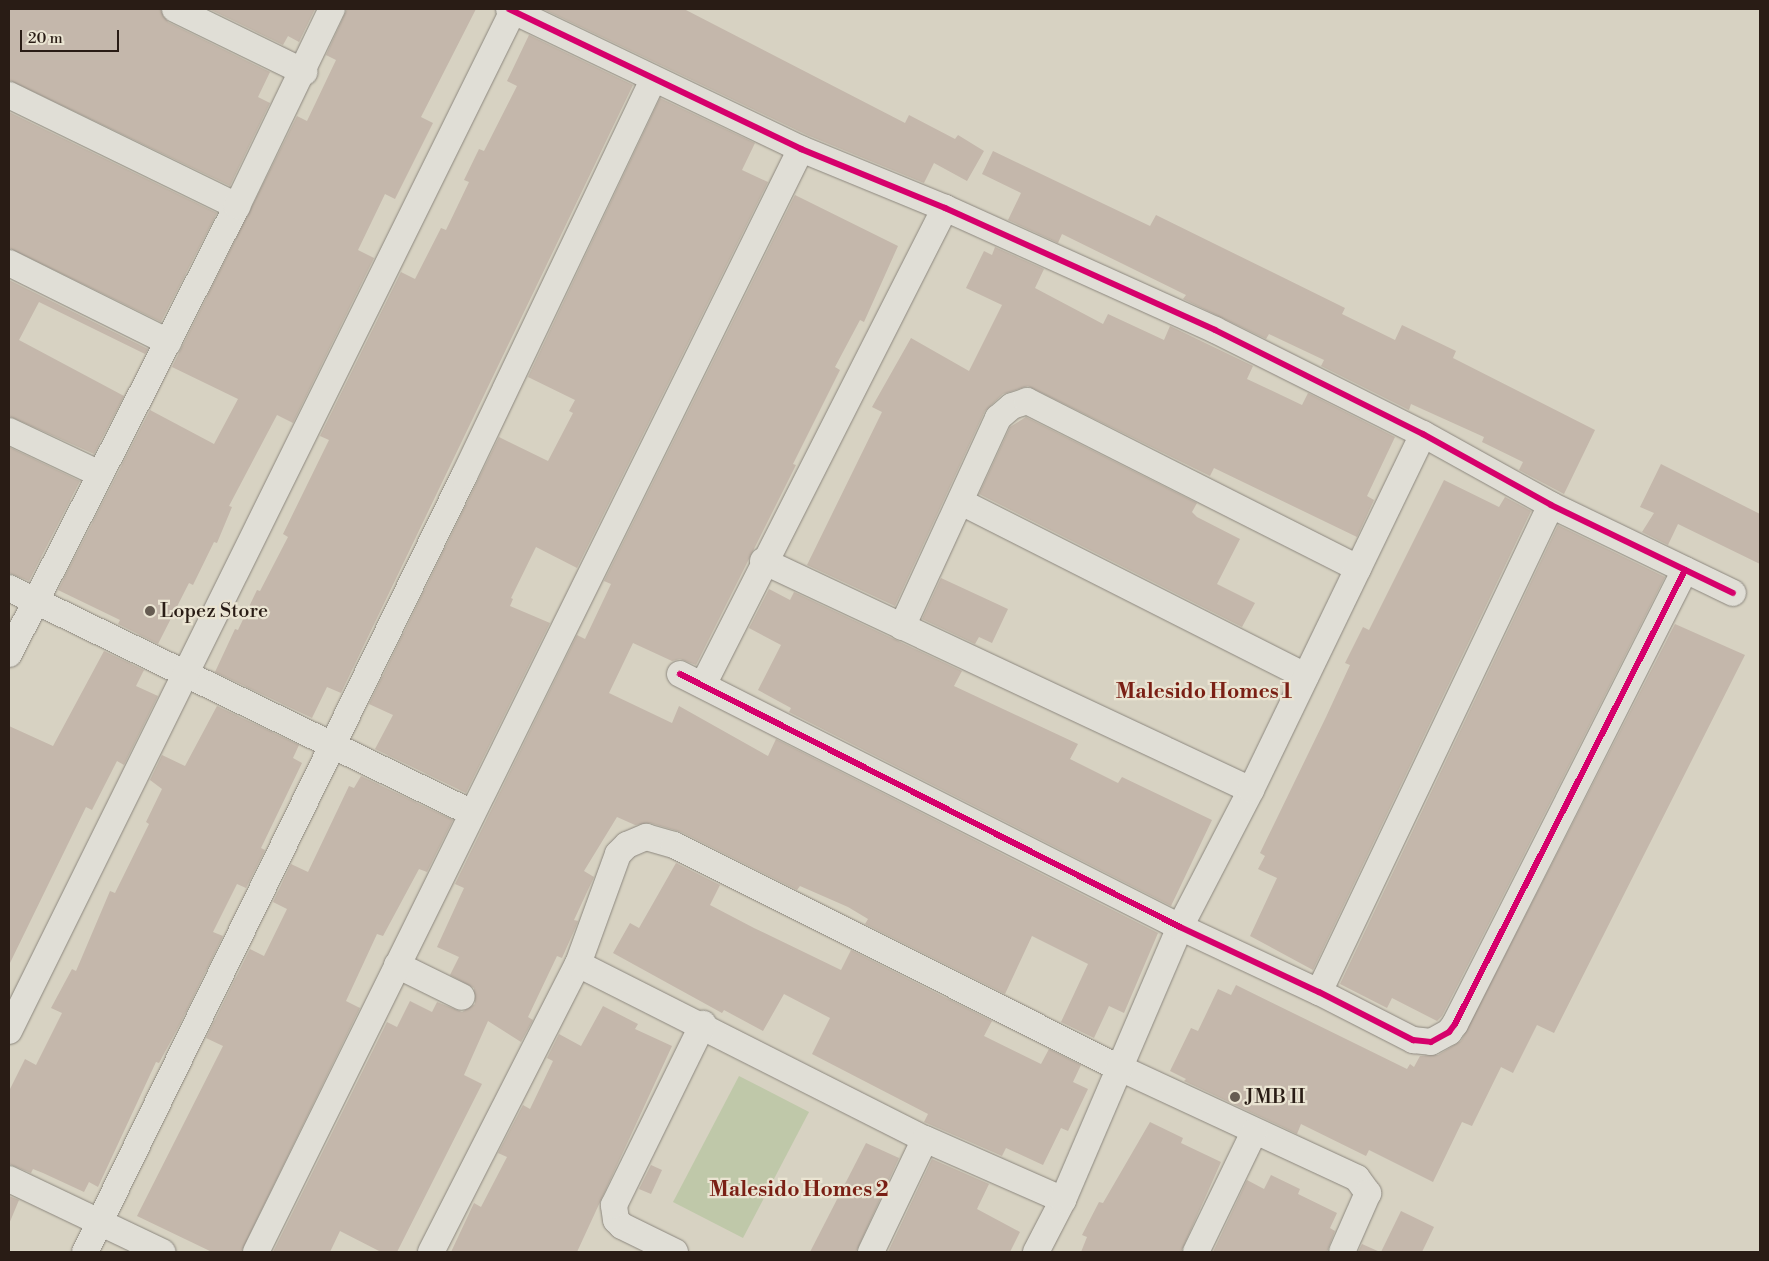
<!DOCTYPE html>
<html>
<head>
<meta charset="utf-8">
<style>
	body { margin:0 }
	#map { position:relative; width:1769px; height:1261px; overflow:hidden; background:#d7d2c2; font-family:"Libre Bodoni",serif }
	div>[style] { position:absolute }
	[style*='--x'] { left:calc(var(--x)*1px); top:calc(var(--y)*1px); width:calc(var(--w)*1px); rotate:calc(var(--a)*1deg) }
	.green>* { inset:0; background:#bfc8a9 }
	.building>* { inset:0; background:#c4b7ab }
	.roads { filter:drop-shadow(0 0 1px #8c877e) drop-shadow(0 0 1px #8c877e) }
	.street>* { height:26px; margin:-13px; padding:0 13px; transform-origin:13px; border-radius:13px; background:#e0ded6 }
	.cycleway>* { height:6px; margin:-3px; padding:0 3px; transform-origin:3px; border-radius:3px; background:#d6006c }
	.dots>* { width:14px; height:14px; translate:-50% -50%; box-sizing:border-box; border:2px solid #eae4d2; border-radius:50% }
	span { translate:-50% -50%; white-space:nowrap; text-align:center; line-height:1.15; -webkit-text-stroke:4.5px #eae4d2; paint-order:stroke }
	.poi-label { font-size:20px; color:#291c15 }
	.left { translate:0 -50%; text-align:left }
	.neighbourhood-label { font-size:21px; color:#7a1f14; font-weight:700 }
	.frame { position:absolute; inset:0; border:10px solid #291c15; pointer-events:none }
	.scale { position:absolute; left:20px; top:30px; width:99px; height:22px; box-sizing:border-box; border:2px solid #291c15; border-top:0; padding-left:6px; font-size:15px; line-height:18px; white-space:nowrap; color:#291c15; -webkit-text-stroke:4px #eae4d2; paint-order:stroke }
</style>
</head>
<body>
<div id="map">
	<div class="green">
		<div style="clip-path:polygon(739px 1076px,809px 1112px,743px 1238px,673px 1202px)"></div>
	</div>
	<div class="building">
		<div style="clip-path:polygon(9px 9px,160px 9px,168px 22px,270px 72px,258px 97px,270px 103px,230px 186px,9px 80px)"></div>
		<div style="clip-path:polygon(209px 9px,315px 9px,299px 42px,288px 36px,283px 45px)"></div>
		<div style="clip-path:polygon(347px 9px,476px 9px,421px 117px,433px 123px,395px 199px,385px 194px,358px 250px,374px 258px,293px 423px,277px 415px,229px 506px,232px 507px,217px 543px,214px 542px,193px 585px,189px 583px,158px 644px,118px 624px,120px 620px,58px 590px,150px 410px,214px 444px,238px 399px,172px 367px,297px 116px,307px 121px,336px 60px,326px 55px)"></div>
		<div style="clip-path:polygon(543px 9px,684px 9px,905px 123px,909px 115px,955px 139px,958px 135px,984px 151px,967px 181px,934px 163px,924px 183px,807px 135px)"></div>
		<div style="clip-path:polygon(529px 35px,633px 85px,341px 693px,327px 687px,312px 718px,215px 672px,235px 629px,238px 630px,257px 590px,260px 591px,288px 537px,283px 534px,329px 440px,320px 436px,401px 272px,415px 279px,441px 228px,446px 230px,469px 182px,464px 180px,479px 149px,484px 151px,517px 86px,507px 81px)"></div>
		<div style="clip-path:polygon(660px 98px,755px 143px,742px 170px,768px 182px,577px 568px,536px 547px,511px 598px,513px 599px,510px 606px,550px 623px,466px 793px,375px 749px,393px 715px,369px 704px,499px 437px,548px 461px,573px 413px,569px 411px,575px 400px,528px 377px)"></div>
		<div style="clip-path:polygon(9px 112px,217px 213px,161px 322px,9px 248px)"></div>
		<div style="clip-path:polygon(993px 151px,1150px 226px,1156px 215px,1345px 308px,1342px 314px,1395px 340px,1402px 325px,1456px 351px,1453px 358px,1595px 430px,1564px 494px,1519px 470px,1523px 462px,1482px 442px,1484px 437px,1411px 404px,1409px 410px,1321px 366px,1324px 360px,1269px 334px,1266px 339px,1183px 299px,1186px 295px,1062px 234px,1058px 243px,1008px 220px,1021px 193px,982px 174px)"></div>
		<div style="clip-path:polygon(795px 195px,898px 246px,864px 322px,860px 320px,835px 367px,840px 370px,793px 464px,796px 465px,696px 665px,680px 659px,672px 661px,633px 643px,609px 693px,672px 723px,679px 706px,768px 756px,776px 739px,1158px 933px,1124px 1013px,1109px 1006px,1094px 1038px,1061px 1022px,1088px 964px,1032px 936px,1005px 994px,865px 924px,868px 919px,848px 907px,800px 886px,797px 890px,681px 832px,650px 823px,635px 825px,617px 817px,584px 871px,594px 877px,574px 920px,578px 921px,574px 931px,562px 958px,557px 956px,528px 1017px,533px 1020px,521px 1042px,488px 1021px,464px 1075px,482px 1084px,397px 1252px,381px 1252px,340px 1231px,330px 1252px,273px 1252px,387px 1022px,397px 1027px,410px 1001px,432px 1012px,437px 1002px,462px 1012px,475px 1004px,474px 988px,450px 975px,459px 957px,437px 947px,464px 888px,455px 884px,577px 635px,585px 639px,611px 584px,604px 581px)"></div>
		<div style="clip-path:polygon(995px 247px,1044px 269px,1035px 288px,1103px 324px,1108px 314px,1164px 340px,1170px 326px,1253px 366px,1247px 379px,1302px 405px,1308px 393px,1395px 437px,1367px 496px,1374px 500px,1357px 537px,1214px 468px,1210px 476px,1028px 386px,1003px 394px,985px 411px,895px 606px,807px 565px,882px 412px,872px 407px,911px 338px,969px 371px,1002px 305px,966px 288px,984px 251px,992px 255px)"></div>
		<div style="clip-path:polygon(9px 280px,148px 349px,145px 354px,39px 302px,19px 340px,124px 396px,94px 454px,9px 416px)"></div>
		<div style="clip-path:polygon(1026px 417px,1197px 503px,1192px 512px,1197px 517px,1240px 539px,1217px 584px,1255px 603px,1242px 627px,979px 494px,1010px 427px)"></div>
		<div style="clip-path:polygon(9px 447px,80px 481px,29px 581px,9px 573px)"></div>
		<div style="clip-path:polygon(1661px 464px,1760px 514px,1760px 564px,1678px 524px,1668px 545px,1642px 532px,1654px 513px,1640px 507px)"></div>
		<div style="clip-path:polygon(1444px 480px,1499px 507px,1505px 497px,1531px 511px,1313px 970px,1250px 936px,1277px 878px,1258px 869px,1265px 856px,1260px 853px,1326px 717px,1350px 665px,1345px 663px,1363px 627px,1369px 630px)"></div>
		<div style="clip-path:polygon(1558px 525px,1665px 577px,1442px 1016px,1437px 1021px,1392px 998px,1387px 1008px,1340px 984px)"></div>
		<div style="clip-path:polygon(941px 578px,1008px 609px,992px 643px,979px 637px,975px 644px,922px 619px)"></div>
		<div style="clip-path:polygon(769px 589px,790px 600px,794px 592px,962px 671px,954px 686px,1078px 744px,1070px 759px,1118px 783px,1122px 777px,1212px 820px,1171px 906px,789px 712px,791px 708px,758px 690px,781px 645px,749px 628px)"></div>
		<div style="clip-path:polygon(1675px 624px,1745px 655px,1554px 1033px,1537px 1025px,1513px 1073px,1501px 1067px,1472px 1126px,1462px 1122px,1433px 1182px,1369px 1150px,1366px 1156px,1301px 1124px,1297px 1134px,1184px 1081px,1186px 1079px,1170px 1071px,1191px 1028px,1198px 1031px,1218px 989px,1231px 995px,1236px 985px,1407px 1069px,1410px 1064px,1414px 1067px,1420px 1056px,1438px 1055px,1461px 1041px)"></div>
		<div style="clip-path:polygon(104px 651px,144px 670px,136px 686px,158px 696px,124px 765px,117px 761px,92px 810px,86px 807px,9px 965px,9px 726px,53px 746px)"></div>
		<div style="clip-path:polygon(217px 706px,299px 745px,293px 758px,302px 763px,261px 848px,265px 850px,246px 888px,237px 884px,213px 932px,223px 936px,180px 1024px,159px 1063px,156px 1062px,98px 1187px,89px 1182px,84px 1192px,43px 1173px,33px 1169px,31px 1173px,9px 1164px,9px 1091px,25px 1059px,36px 1065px,62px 1013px,51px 1008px,72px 969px,76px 971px,110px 891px,115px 893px,149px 824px,146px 822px,162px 789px,150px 780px,162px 755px,185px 766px)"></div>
		<div style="clip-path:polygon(361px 776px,453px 820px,427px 872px,419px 869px,383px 936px,377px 934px,346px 1001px,360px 1008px,241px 1252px,212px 1252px,137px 1216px,223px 1046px,206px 1038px,250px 949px,264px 956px,287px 909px,273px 902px,291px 864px,308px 872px,349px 786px,354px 788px)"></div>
		<div style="clip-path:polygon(676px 863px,720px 885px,710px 905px,754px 928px,841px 970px,851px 950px,992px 1021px,984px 1036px,1041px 1064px,1049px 1049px,1081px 1065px,1073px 1082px,1088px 1089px,1068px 1131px,1061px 1128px,1043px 1165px,1006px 1148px,1002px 1156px,931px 1125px,924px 1122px,928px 1114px,812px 1054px,830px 1018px,784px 994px,763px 1031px,724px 1010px,722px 1013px,613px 953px,630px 923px,639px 928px)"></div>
		<div style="clip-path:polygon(603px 1006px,638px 1024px,635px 1029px,672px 1046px,577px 1252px,451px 1252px,474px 1203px,481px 1207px,507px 1157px,498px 1153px,523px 1105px,530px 1109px,553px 1061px,547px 1058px,559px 1034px,581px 1046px)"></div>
		<div style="clip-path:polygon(1150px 1122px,1183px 1138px,1181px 1143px,1221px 1162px,1181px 1252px,1081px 1252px,1087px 1237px,1082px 1235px,1099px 1202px,1103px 1203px)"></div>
		<div style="clip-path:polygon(866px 1143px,899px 1158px,856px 1252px,810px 1252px)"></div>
		<div style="clip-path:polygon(932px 1159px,989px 1184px,977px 1209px,1020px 1232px,1010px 1252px,888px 1252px)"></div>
		<div style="clip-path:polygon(651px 1165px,662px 1170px,651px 1194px,639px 1189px)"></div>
		<div style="clip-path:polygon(1271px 1175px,1300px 1189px,1298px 1194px,1337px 1213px,1330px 1228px,1335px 1231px,1327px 1252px,1213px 1252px,1247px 1180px,1264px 1189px)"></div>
		<div style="clip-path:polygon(9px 1196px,19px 1200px,9px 1224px)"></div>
		<div style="clip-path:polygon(1401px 1211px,1434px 1227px,1422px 1252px,1381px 1252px)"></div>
		<div style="clip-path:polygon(1362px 1244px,1380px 1252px,1358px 1252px)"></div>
	</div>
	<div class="roads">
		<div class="street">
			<div style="--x:175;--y:9;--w:144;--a:26"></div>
			<div style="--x:509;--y:9;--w:324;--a:25.6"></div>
			<div style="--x:801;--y:149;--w:156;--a:22.3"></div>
			<div style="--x:945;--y:208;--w:296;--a:24.3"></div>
			<div style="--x:1215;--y:330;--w:233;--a:26.6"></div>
			<div style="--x:1423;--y:434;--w:146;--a:29"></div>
			<div style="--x:1551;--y:505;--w:202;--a:25.8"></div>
			<div style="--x:9;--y:95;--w:254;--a:26"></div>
			<div style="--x:9;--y:263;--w:178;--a:26.4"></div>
			<div style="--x:9;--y:431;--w:101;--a:25.3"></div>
			<div style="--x:961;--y:502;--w:386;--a:26.8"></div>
			<div style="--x:763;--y:561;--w:539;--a:25.14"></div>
			<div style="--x:9;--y:588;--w:515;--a:25.92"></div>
			<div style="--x:902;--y:627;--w:230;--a:-65.3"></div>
			<div style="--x:998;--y:418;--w:18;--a:-41"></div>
			<div style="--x:1012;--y:406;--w:16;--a:-18"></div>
			<div style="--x:1027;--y:401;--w:371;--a:26.8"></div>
			<div style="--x:9;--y:654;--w:503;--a:-63.03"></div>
			<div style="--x:237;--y:206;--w:219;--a:-64.3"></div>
			<div style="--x:680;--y:674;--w:560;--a:26.84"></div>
			<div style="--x:1180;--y:927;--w:153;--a:25.1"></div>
			<div style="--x:1319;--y:992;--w:106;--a:27.1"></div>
			<div style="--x:1413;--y:1040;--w:18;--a:6"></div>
			<div style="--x:1431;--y:1042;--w:21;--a:-29"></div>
			<div style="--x:1449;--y:1032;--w:10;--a:-53"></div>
			<div style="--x:1455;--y:1024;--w:509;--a:-63.13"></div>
			<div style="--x:703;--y:685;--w:535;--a:-63.1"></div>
			<div style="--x:578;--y:964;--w:389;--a:26.8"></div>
			<div style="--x:925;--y:1139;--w:151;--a:23.8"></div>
			<div style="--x:397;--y:965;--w:72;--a:26.2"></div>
			<div style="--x:1319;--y:992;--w:539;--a:-64.53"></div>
			<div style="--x:9;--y:1031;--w:1138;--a:-63.71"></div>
			<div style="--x:9;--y:1179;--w:170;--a:25.5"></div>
			<div style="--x:85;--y:1252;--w:864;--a:-63.97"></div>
			<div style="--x:464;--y:476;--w:440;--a:-64.5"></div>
			<div style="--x:256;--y:1252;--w:1230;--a:-63.71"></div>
			<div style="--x:431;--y:1252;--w:323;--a:-63"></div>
			<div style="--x:578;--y:964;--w:117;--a:-70"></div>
			<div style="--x:618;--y:854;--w:13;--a:-45"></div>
			<div style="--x:627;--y:845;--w:21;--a:-23"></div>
			<div style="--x:646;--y:837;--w:29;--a:16"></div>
			<div style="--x:674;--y:845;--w:499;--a:26.6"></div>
			<div style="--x:1120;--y:1068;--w:261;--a:24.9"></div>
			<div style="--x:1357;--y:1178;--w:19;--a:54"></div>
			<div style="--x:1368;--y:1193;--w:64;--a:113.8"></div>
			<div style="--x:675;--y:1252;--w:59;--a:-153.9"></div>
			<div style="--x:622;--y:1226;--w:8;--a:-135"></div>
			<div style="--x:616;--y:1220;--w:15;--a:-98"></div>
			<div style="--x:614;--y:1205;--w:202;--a:-63.8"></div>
			<div style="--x:871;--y:1252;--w:125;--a:-64.5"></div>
			<div style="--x:1036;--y:1252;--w:59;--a:-62.6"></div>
			<div style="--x:1063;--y:1200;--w:297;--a:-66.8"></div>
			<div style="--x:1180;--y:927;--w:154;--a:-62.6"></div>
			<div style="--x:1251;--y:790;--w:395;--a:-64.2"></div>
			<div style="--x:1196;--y:1252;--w:133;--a:-64.2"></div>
		</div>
	</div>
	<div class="cycleway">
		<div style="--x:509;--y:9;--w:324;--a:25.6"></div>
		<div style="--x:801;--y:149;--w:156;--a:22.3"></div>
		<div style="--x:945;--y:208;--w:296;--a:24.3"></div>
		<div style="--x:1215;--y:330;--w:233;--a:26.6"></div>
		<div style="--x:1423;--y:434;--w:146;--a:29"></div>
		<div style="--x:1551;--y:505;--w:202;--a:25.8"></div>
		<div style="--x:680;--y:674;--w:560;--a:26.84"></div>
		<div style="--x:1180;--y:927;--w:153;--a:25.1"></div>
		<div style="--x:1319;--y:992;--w:106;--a:27.1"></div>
		<div style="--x:1413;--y:1040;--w:18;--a:6"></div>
		<div style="--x:1431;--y:1042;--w:21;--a:-29"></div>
		<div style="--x:1449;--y:1032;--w:10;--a:-53"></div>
		<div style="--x:1455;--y:1024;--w:509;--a:-63.13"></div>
	</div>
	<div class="dots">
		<div style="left:150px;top:611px;background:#665c52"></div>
		<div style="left:1235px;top:1097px;background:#665c52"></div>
	</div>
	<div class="poi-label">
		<span class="left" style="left:160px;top:611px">Lopez Store</span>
		<span class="left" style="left:1245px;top:1097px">JMB II</span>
	</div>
	<div class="neighbourhood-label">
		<span style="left:1204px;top:692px">Malesido Homes 1</span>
		<span style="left:799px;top:1190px">Malesido Homes 2</span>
	</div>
	<div class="frame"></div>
	<div class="scale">20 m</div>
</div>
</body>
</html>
